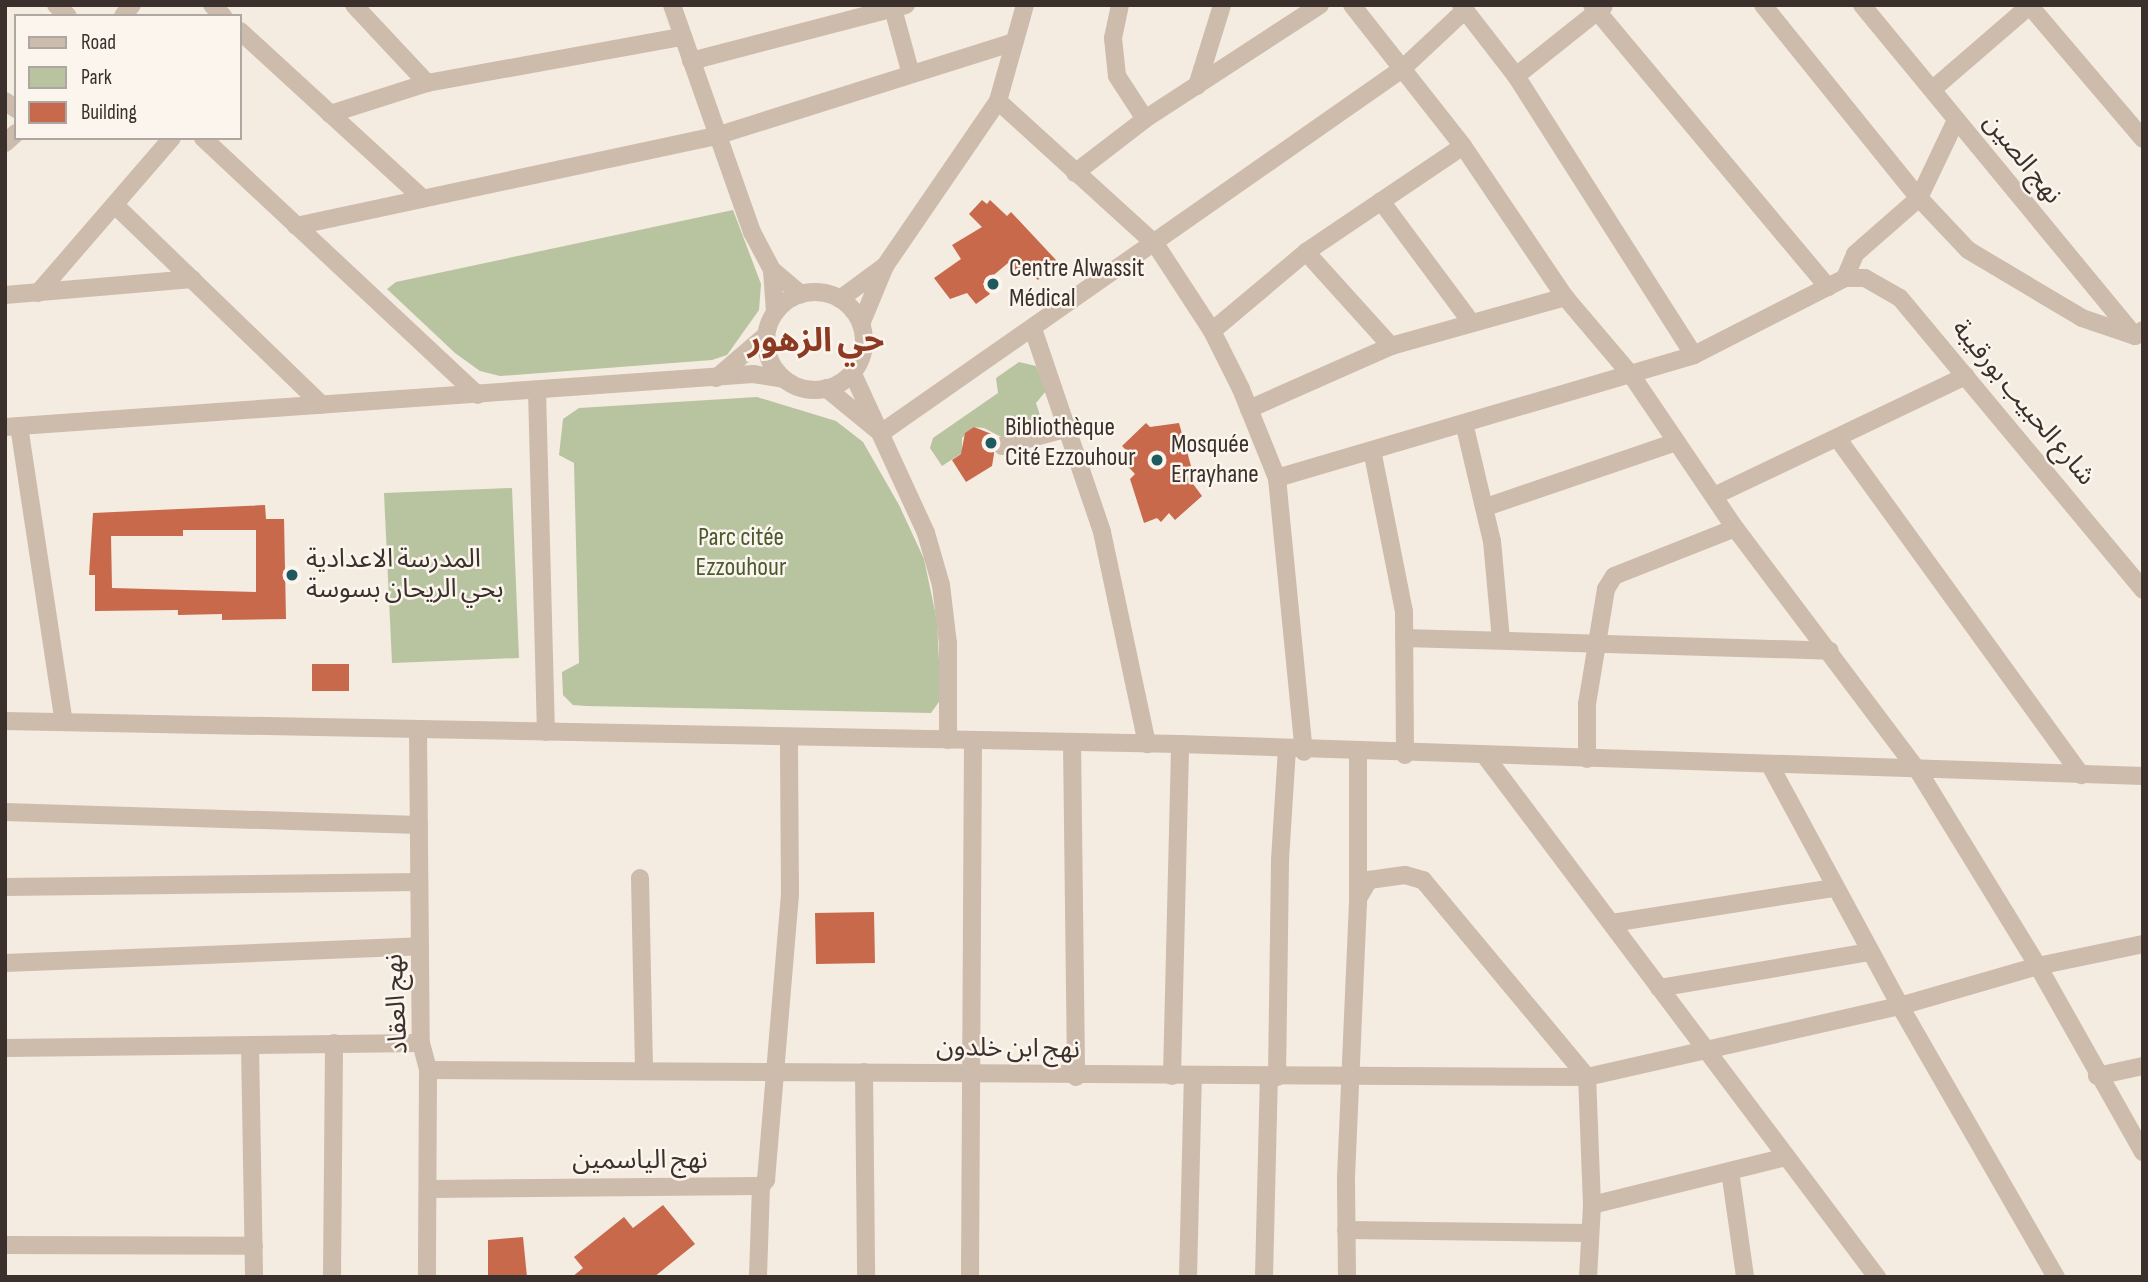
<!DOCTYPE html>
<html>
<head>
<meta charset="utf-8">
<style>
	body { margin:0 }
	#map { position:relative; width:2148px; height:1282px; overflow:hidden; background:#f4ebe1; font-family:"Sofia Sans Condensed","Noto Sans Arabic",sans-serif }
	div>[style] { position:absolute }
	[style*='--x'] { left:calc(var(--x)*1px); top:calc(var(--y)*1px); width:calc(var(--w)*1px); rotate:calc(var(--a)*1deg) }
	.green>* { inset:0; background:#b8c4a0 }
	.building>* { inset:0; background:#c8694b }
	.minor>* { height:18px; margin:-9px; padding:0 9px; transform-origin:9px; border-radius:9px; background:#cdbbac }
	.minor>.ring { margin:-9px; padding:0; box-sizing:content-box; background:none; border:18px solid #cdbbac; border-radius:50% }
	.dots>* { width:19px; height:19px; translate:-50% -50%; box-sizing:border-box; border:4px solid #fbf5ee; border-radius:50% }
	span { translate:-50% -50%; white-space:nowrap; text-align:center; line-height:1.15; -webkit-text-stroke:5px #fbf5ee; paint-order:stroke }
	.street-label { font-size:26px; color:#3b302b }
	.poi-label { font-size:26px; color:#3b302b }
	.left { translate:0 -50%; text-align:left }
	.park-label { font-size:26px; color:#4a5a2e }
	.district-label { font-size:33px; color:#8c3b22; font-weight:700 }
	.frame { position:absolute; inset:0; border:7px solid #3b302b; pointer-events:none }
	.legend { position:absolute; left:14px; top:14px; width:228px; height:126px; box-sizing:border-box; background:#fbf5ee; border:2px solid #aea6a0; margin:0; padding:9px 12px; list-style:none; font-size:21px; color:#3b302b }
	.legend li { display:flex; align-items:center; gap:14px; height:35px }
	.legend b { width:35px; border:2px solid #aea6a0 }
</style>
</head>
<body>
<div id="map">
	<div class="green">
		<div style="clip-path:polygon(733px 210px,761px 284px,759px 310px,727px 355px,712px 360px,500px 376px,480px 371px,455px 353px,387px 289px,396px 282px)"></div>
		<div style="clip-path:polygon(1019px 362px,1036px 366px,1046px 391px,1036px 403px,1045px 431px,1009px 441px,984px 428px,974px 427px,962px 438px,962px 453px,942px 466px,930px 448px,933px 438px,998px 393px,996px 378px)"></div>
		<div style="clip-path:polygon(757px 397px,836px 421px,863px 442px,899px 505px,924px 559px,937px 621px,941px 699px,931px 713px,586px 706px,573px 705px,563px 695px,562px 672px,579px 663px,574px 463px,559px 455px,563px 419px,579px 408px)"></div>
		<div style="clip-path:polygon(512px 488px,519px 658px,392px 663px,384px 493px)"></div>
	</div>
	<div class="building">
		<div style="clip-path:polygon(982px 200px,987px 204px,990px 200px,1007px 216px,1011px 212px,1056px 260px,1038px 280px,1024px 267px,1018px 272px,1008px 263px,983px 284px,990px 294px,976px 304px,967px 293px,950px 299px,934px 278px,961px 259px,952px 245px,982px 227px,969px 214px)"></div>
		<div style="clip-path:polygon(1146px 423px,1150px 427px,1179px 423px,1191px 466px,1182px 469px,1202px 496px,1175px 520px,1169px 513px,1161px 522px,1157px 518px,1144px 523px,1130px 479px,1135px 474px,1122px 460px,1129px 453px,1122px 446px)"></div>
		<div style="clip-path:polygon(974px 427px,994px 435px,994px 454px,992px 466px,966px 482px,952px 460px,961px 454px,965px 433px)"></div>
		<div style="clip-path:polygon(evenodd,265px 505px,266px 519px,284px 519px,286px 619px,222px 620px,222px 614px,178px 615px,178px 610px,95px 611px,95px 575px,89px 575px,93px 513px,265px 505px,183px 530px,256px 530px,256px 592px,112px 588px,111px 536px,183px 536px,183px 530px)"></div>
		<div style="clip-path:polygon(312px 664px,349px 664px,349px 691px,312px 691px)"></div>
		<div style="clip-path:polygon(874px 912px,875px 963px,816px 964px,815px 913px)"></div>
		<div style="clip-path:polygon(663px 1205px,695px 1244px,654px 1277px,572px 1277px,583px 1268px,574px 1257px,624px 1217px,633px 1228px)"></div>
		<div style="clip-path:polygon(523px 1237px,527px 1277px,488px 1277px,488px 1240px)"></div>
	</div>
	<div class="minor">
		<div style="--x:56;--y:5;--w:16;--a:43"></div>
		<div style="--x:212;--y:5;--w:16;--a:45"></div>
		<div style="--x:354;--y:5;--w:107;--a:46.9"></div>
		<div style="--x:672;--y:5;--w:241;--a:70.6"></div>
		<div style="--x:752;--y:232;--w:43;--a:62.2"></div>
		<div style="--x:772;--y:270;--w:38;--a:40"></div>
		<div style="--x:892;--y:5;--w:68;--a:74.7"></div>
		<div style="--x:1120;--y:5;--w:34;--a:102"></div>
		<div style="--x:1113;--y:38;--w:38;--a:84"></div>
		<div style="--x:1117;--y:76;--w:51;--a:56.9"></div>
		<div style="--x:1352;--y:5;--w:179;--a:51.8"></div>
		<div style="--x:1463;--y:146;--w:182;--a:56"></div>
		<div style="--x:1565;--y:297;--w:104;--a:49.7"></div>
		<div style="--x:1632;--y:376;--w:184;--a:55.9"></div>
		<div style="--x:1735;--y:528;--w:306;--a:53"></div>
		<div style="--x:1919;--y:772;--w:228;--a:58.5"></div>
		<div style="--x:2038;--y:966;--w:214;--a:60.6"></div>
		<div style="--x:1461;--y:5;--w:90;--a:52.2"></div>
		<div style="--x:1516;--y:76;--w:331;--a:57.5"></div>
		<div style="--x:1592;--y:5;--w:368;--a:50.1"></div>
		<div style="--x:1763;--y:5;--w:248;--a:51.1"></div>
		<div style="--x:1919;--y:198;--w:71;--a:46.7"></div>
		<div style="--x:1968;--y:250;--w:133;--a:30.8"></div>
		<div style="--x:2082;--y:318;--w:56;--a:18.8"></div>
		<div style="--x:2135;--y:336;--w:10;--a:-37"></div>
		<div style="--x:1862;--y:5;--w:428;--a:50.5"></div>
		<div style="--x:2029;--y:5;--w:176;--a:49.6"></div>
		<div style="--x:123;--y:16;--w:14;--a:-51"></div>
		<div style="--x:240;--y:31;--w:247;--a:42.5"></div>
		<div style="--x:691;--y:61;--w:222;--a:-14.6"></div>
		<div style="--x:1516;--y:76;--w:112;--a:-38.5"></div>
		<div style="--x:1197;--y:86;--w:85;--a:-72.8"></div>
		<div style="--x:1933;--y:89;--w:127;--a:-40.8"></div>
		<div style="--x:5;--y:101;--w:14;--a:36"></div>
		<div style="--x:998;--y:101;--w:100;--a:-74.3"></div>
		<div style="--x:330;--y:114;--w:102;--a:-17.7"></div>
		<div style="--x:427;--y:83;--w:257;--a:-10.3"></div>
		<div style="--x:203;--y:138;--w:376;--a:43.1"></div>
		<div style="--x:5;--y:143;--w:15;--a:-42"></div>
		<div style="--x:1075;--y:173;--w:88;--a:-37.6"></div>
		<div style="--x:1145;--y:119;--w:209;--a:-33.1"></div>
		<div style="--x:1381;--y:201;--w:151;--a:53.4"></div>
		<div style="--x:116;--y:206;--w:286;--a:44"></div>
		<div style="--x:296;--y:226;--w:430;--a:-12.1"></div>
		<div style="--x:716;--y:136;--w:313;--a:-17.5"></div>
		<div style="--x:1306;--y:252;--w:127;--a:47.9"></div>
		<div style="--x:772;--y:270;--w:42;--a:85.9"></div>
		<div style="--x:1845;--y:278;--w:20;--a:0"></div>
		<div style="--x:1865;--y:278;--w:40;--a:29.7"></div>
		<div style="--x:1900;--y:298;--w:380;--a:50.2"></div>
		<div class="ring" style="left:766px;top:292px;width:80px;height:80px"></div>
		<div style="--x:38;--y:293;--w:205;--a:-49.2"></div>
		<div style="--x:5;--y:295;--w:188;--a:-4.9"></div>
		<div style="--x:840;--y:299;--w:56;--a:-36.3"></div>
		<div style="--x:861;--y:324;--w:63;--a:-67.5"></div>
		<div style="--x:885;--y:266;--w:200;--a:-55.6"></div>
		<div style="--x:998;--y:101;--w:214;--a:42.3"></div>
		<div style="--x:1156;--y:245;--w:103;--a:56.9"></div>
		<div style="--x:1212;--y:331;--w:65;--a:63.4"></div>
		<div style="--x:1241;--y:389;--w:96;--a:68"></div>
		<div style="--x:1277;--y:478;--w:275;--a:84.4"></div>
		<div style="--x:1033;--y:329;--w:214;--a:71.2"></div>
		<div style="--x:1102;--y:532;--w:217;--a:78"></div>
		<div style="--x:1212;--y:331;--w:123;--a:-40"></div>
		<div style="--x:1306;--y:252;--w:189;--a:-34"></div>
		<div style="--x:852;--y:372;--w:177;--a:65.3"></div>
		<div style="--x:926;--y:533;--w:54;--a:73.9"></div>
		<div style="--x:941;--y:585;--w:59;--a:83.2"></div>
		<div style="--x:948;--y:644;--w:96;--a:90"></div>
		<div style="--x:716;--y:378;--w:66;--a:-40.7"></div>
		<div style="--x:826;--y:388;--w:65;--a:39.4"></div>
		<div style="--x:537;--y:390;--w:342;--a:88.5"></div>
		<div style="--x:1249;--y:409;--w:155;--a:-23.9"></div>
		<div style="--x:1391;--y:346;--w:181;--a:-15.7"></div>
		<div style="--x:1464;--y:423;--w:121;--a:76.7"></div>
		<div style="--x:1492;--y:541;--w:98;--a:84.8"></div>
		<div style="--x:19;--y:426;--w:299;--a:81.4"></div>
		<div style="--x:5;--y:427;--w:750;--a:-4.05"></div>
		<div style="--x:753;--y:374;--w:31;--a:9"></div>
		<div style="--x:881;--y:433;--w:636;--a:-34.94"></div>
		<div style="--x:1402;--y:69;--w:86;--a:-43.1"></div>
		<div style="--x:1838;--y:439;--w:415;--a:54.1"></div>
		<div style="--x:1002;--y:446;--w:69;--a:-15"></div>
		<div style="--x:1372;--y:450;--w:164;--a:78.8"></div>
		<div style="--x:1404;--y:611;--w:144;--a:89.6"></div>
		<div style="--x:1277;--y:478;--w:435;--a:-16.4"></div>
		<div style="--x:1694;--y:355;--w:169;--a:-27"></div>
		<div style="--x:1845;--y:278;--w:26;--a:-67"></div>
		<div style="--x:1855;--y:254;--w:85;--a:-41.2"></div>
		<div style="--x:1919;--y:198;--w:86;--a:-64.6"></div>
		<div style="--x:1714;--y:496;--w:279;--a:-25.5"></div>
		<div style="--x:1486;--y:507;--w:201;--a:-18.9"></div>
		<div style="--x:1404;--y:638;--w:426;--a:1.7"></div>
		<div style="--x:5;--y:721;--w:1175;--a:1.12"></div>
		<div style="--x:1180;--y:744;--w:964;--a:1.9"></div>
		<div style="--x:418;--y:729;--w:314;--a:89.5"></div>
		<div style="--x:421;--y:1043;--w:28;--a:75"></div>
		<div style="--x:428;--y:1070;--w:207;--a:90.3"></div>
		<div style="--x:1072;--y:742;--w:335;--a:89.3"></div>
		<div style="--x:1486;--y:757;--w:651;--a:53.06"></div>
		<div style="--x:1587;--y:759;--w:55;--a:-90"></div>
		<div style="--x:1587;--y:704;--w:117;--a:-80.6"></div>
		<div style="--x:1606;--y:589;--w:15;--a:-58"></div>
		<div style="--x:1614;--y:576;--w:130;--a:-21.6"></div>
		<div style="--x:1771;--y:767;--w:272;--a:61.6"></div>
		<div style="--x:1900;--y:1006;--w:313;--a:60.1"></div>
		<div style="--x:5;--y:812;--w:414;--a:1.8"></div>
		<div style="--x:640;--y:878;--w:191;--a:88.8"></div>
		<div style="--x:5;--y:887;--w:414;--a:-0.7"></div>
		<div style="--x:1359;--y:897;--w:20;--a:-60"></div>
		<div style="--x:1369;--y:880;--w:36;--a:-8"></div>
		<div style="--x:1405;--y:875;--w:19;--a:16"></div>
		<div style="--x:1423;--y:880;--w:256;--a:50.2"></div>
		<div style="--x:1612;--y:923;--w:225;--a:-9"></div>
		<div style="--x:5;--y:963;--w:415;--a:-2.3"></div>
		<div style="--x:1659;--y:988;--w:214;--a:-9.7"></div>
		<div style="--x:250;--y:1045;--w:232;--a:89"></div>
		<div style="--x:5;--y:1048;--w:416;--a:-0.7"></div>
		<div style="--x:428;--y:1070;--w:1159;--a:0.35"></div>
		<div style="--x:864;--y:1072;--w:205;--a:89.4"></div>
		<div style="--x:1172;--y:1076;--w:332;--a:-88.6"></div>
		<div style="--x:2097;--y:1076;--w:47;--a:-12.3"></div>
		<div style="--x:1277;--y:1077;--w:217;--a:-89.2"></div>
		<div style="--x:1280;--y:860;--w:110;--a:-86.4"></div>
		<div style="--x:1730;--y:1171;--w:107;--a:81.9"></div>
		<div style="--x:761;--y:1186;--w:8;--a:-50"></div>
		<div style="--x:766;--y:1180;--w:287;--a:-85.2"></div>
		<div style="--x:790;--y:894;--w:157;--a:-90.4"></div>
		<div style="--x:430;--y:1189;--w:331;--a:-0.5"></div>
		<div style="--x:761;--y:1186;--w:91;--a:91.9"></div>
		<div style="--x:1592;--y:1205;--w:200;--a:-13.9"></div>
		<div style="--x:1346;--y:1230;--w:244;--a:0.7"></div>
		<div style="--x:5;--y:1245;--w:249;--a:0.2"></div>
		<div style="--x:332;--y:1277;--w:234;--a:-89.5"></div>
		<div style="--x:970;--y:1277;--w:536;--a:-89.68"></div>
		<div style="--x:1188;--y:1277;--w:200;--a:-88.6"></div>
		<div style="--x:1264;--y:1277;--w:200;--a:-88.6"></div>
		<div style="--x:1347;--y:1277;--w:100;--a:-90.6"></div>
		<div style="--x:1346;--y:1177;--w:273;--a:-87.5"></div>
		<div style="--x:1358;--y:904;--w:151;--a:-90"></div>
		<div style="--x:1588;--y:1277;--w:72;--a:-86.8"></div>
		<div style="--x:1592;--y:1205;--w:128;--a:-92.2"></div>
		<div style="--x:1587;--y:1077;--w:321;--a:-12.8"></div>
		<div style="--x:1900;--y:1006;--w:144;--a:-16.2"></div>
		<div style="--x:2038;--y:966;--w:107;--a:-11.8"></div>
	</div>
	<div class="dots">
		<div style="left:993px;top:284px;background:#1f5a5e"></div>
		<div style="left:991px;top:443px;background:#1f5a5e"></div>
		<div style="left:1157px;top:460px;background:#1f5a5e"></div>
		<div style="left:292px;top:575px;background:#1f5a5e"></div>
	</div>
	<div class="street-label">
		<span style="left:2022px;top:159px;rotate:51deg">نهج الصين</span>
		<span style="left:2023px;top:403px;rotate:50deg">شارع الحبيب بورقيبة</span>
		<span style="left:397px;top:1004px;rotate:-93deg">نهج العقاد</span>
		<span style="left:1008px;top:1049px;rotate:1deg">نهج ابن خلدون</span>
		<span style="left:640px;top:1161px">نهج الياسمين</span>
	</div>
	<div class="poi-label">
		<span class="left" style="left:1009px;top:284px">Centre Alwassit<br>Médical</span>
		<span class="left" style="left:1005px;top:443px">Bibliothèque<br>Cité Ezzouhour</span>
		<span class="left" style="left:1171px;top:460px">Mosquée<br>Errayhane</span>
		<span class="left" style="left:306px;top:575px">المدرسة الاعدادية<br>بحي الريحان بسوسة</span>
	</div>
	<div class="park-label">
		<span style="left:741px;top:553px">Parc citée<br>Ezzouhour</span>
	</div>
	<div class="district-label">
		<span style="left:816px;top:342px">حي الزهور</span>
	</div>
	<div class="frame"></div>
	<ul class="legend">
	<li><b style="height:9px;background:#cdbbac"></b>Road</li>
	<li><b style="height:19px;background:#b8c4a0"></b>Park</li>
	<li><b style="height:19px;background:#c8694b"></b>Building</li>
	</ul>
</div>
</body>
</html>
